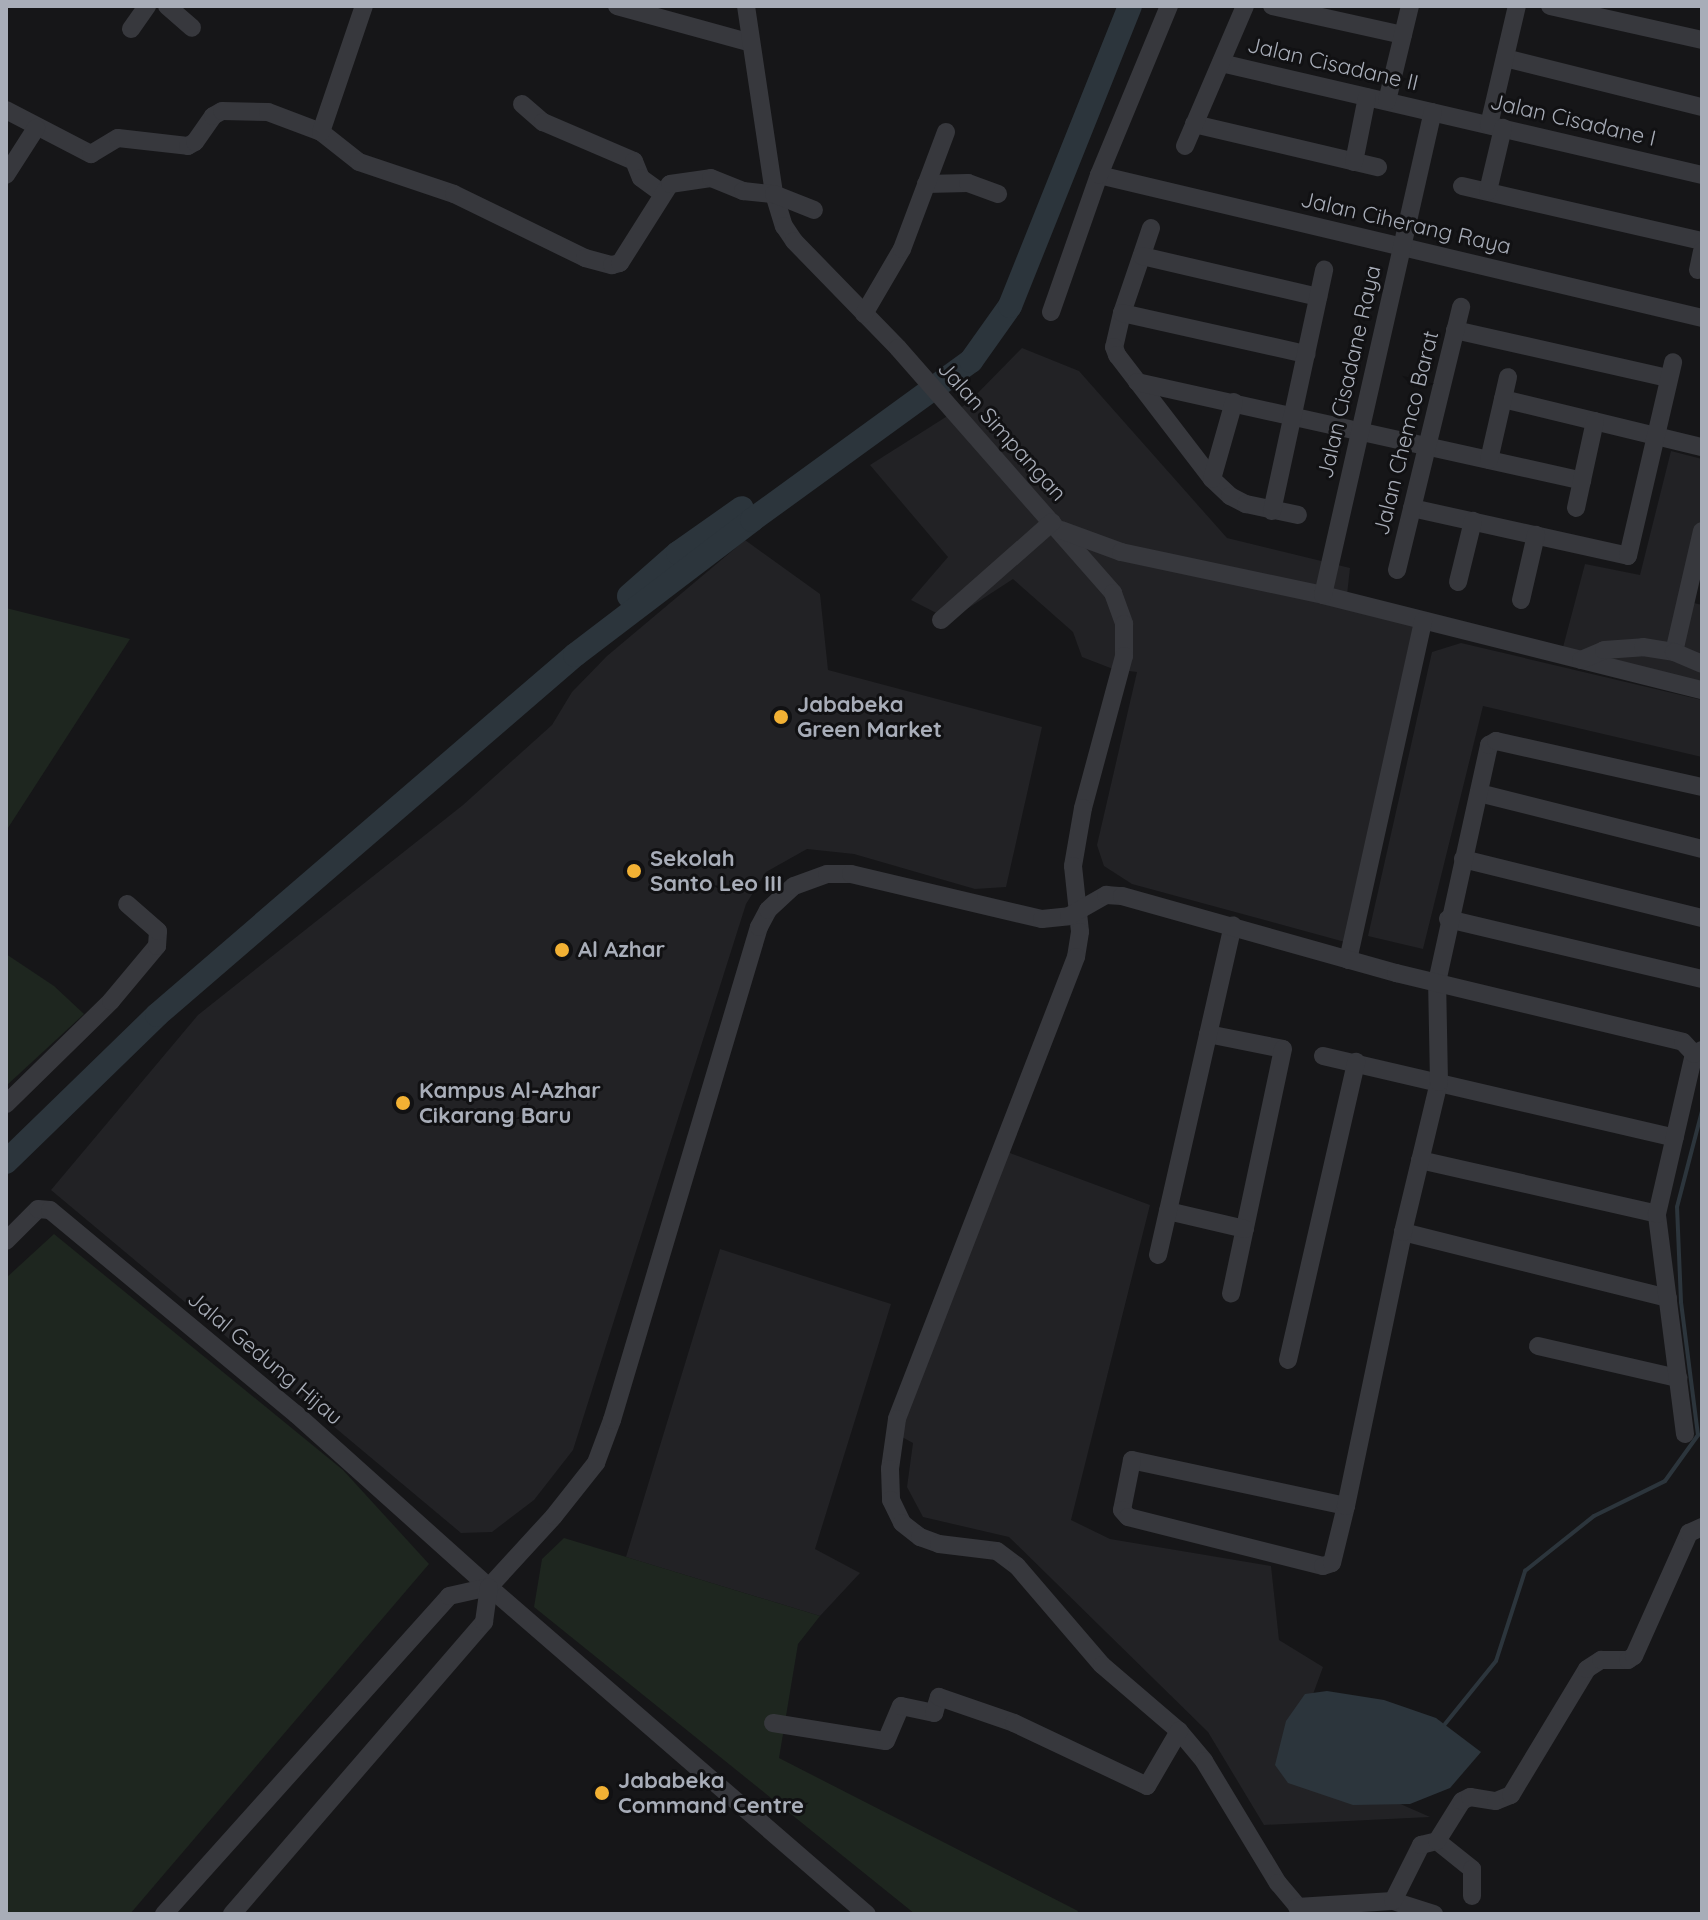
<!DOCTYPE html>
<html>
<head>
<meta charset="utf-8">
<style>
	body { margin:0 }
	#map { position:relative; width:1708px; height:1920px; overflow:hidden; background:#161618; font-family:Quicksand,sans-serif }
	div>[style] { position:absolute }
	[style*='--x'] { left:calc(var(--x)*1px); top:calc(var(--y)*1px); width:calc(var(--w)*1px); rotate:calc(var(--a)*1deg) }
	.built>* { inset:0; background:#222225 }
	.green>* { inset:0; background:#1e261f }
	.water>* { inset:0; background:#2c353c }
	.stream>* { height:4px; margin:-2px; padding:0 2px; transform-origin:2px; border-radius:2px; background:#2c353c }
	.river>* { height:24px; margin:-12px; padding:0 12px; transform-origin:12px; border-radius:12px; background:#2c353c }
	.minor>* { height:18px; margin:-9px; padding:0 9px; transform-origin:9px; border-radius:9px; background:#37383d }
	.dots>* { width:22px; height:22px; translate:-50% -50%; box-sizing:border-box; border:4px solid #111113; border-radius:50% }
	span { translate:-50% -50%; white-space:nowrap; text-align:center; line-height:1.15; -webkit-text-stroke:6px #111113; paint-order:stroke }
	.street-label { font-size:22px; color:#a8adb8 }
	.poi-label { font-size:22px; color:#a8adb8; font-weight:700 }
	.left { translate:0 -50%; text-align:left }
	.frame { position:absolute; inset:0; border:8px solid #a8adb8; pointer-events:none }
</style>
</head>
<body>
<div id="map">
	<div class="built">
		<div style="clip-path:polygon(1022px 348px,1079px 371px,1227px 538px,1350px 568px,1347px 595px,1422px 616px,1345px 942px,1132px 884px,1104px 866px,1097px 845px,1137px 672px,1113px 669px,1082px 657px,1073px 632px,1013px 579px,950px 620px,911px 600px,948px 557px,870px 465px,968px 403px)"></div>
		<div style="clip-path:polygon(1671px 451px,1702px 459px,1702px 568px,1694px 603px,1702px 605px,1702px 684px,1562px 651px,1585px 564px,1640px 575px)"></div>
		<div style="clip-path:polygon(745px 540px,820px 594px,828px 670px,1042px 727px,1006px 887px,975px 889px,854px 854px,807px 849px,766px 872px,746px 904px,573px 1450px,534px 1500px,492px 1532px,461px 1533px,51px 1190px,198px 1015px,463px 805px,552px 725px,572px 692px,607px 656px)"></div>
		<div style="clip-path:polygon(1461px 643px,1702px 700px,1702px 757px,1483px 706px,1423px 949px,1368px 936px,1432px 652px)"></div>
		<div style="clip-path:polygon(999px 1149px,1150px 1205px,1071px 1520px,1110px 1539px,1271px 1566px,1279px 1640px,1323px 1667px,1284px 1773px,1380px 1795px,1430px 1817px,1264px 1825px,1208px 1732px,1009px 1537px,923px 1517px,907px 1487px,913px 1443px,889px 1430px)"></div>
		<div style="clip-path:polygon(720px 1249px,891px 1304px,815px 1549px,860px 1573px,820px 1616px,626px 1557px)"></div>
	</div>
	<div class="green">
		<div style="clip-path:polygon(6px 608px,130px 639px,6px 831px)"></div>
		<div style="clip-path:polygon(6px 954px,54px 986px,84px 1014px,6px 1086px)"></div>
		<div style="clip-path:polygon(54px 1234px,343px 1470px,429px 1564px,130px 1914px,6px 1914px,6px 1278px)"></div>
		<div style="clip-path:polygon(564px 1538px,820px 1616px,798px 1644px,779px 1758px,1078px 1911px,1077px 1914px,915px 1914px,534px 1607px,542px 1559px)"></div>
	</div>
	<div class="water">
		<div style="clip-path:polygon(1327px 1691px,1384px 1700px,1436px 1718px,1481px 1752px,1450px 1788px,1410px 1804px,1353px 1805px,1288px 1783px,1275px 1765px,1286px 1721px,1305px 1694px)"></div>
	</div>
	<div class="stream">
		<div style="--x:1445;--y:1724;--w:81;--a:-51"></div>
		<div style="--x:1496;--y:1661;--w:95;--a:-72.1"></div>
		<div style="--x:1525;--y:1571;--w:88;--a:-38.6"></div>
		<div style="--x:1594;--y:1516;--w:79;--a:-26.2"></div>
		<div style="--x:1665;--y:1481;--w:57;--a:-54.3"></div>
		<div style="--x:1698;--y:1435;--w:134;--a:-97.3"></div>
		<div style="--x:1681;--y:1302;--w:95;--a:-92.4"></div>
		<div style="--x:1677;--y:1207;--w:99;--a:-75.4"></div>
	</div>
	<div class="river">
		<div style="--x:629;--y:596;--w:65;--a:-41.3"></div>
		<div style="--x:678;--y:553;--w:78;--a:-35.1"></div>
		<div style="--x:6;--y:1162;--w:211;--a:-44.2"></div>
		<div style="--x:157;--y:1015;--w:552;--a:-40.74"></div>
		<div style="--x:575;--y:655;--w:223;--a:-37.3"></div>
		<div style="--x:752;--y:520;--w:271;--a:-36"></div>
		<div style="--x:971;--y:361;--w:67;--a:-54.7"></div>
		<div style="--x:1010;--y:306;--w:323;--a:-68.2"></div>
	</div>
	<div class="minor">
		<div style="--x:167;--y:6;--w:33;--a:41"></div>
		<div style="--x:617;--y:6;--w:139;--a:15.4"></div>
		<div style="--x:746;--y:6;--w:190;--a:81.5"></div>
		<div style="--x:774;--y:194;--w:34;--a:73"></div>
		<div style="--x:784;--y:226;--w:18;--a:56"></div>
		<div style="--x:794;--y:241;--w:149;--a:45.8"></div>
		<div style="--x:898;--y:348;--w:326;--a:48.7"></div>
		<div style="--x:1113;--y:593;--w:33;--a:70"></div>
		<div style="--x:1124;--y:624;--w:32;--a:90"></div>
		<div style="--x:1124;--y:656;--w:157;--a:105.1"></div>
		<div style="--x:1083;--y:808;--w:59;--a:99.8"></div>
		<div style="--x:1073;--y:866;--w:66;--a:83.9"></div>
		<div style="--x:1080;--y:932;--w:25;--a:99"></div>
		<div style="--x:1076;--y:957;--w:495;--a:111.2"></div>
		<div style="--x:897;--y:1419;--w:50;--a:98"></div>
		<div style="--x:890;--y:1469;--w:31;--a:88"></div>
		<div style="--x:891;--y:1500;--w:25;--a:64"></div>
		<div style="--x:902;--y:1523;--w:23;--a:38"></div>
		<div style="--x:920;--y:1537;--w:20;--a:20"></div>
		<div style="--x:939;--y:1544;--w:58;--a:6.9"></div>
		<div style="--x:997;--y:1551;--w:25;--a:37"></div>
		<div style="--x:1017;--y:1566;--w:130;--a:49.4"></div>
		<div style="--x:1102;--y:1665;--w:101;--a:40.6"></div>
		<div style="--x:1179;--y:1731;--w:39;--a:50"></div>
		<div style="--x:1204;--y:1761;--w:143;--a:58.8"></div>
		<div style="--x:1278;--y:1883;--w:40;--a:50"></div>
		<div style="--x:1272;--y:6;--w:134;--a:12.5"></div>
		<div style="--x:1550;--y:6;--w:156;--a:12.6"></div>
		<div style="--x:131;--y:29;--w:28;--a:-55"></div>
		<div style="--x:1505;--y:58;--w:203;--a:14"></div>
		<div style="--x:1221;--y:63;--w:494;--a:13.1"></div>
		<div style="--x:1387;--y:101;--w:98;--a:-76.4"></div>
		<div style="--x:522;--y:104;--w:28;--a:41"></div>
		<div style="--x:543;--y:122;--w:99;--a:23.2"></div>
		<div style="--x:634;--y:161;--w:18;--a:68"></div>
		<div style="--x:641;--y:178;--w:27;--a:36"></div>
		<div style="--x:6;--y:110;--w:96;--a:27.4"></div>
		<div style="--x:91;--y:154;--w:31;--a:-31"></div>
		<div style="--x:118;--y:138;--w:70;--a:6.5"></div>
		<div style="--x:188;--y:146;--w:8;--a:-30"></div>
		<div style="--x:195;--y:142;--w:32;--a:-55"></div>
		<div style="--x:213;--y:116;--w:10;--a:-29"></div>
		<div style="--x:222;--y:111;--w:46;--a:1.2"></div>
		<div style="--x:268;--y:112;--w:57;--a:20.7"></div>
		<div style="--x:321;--y:132;--w:48;--a:38.3"></div>
		<div style="--x:359;--y:162;--w:100;--a:18.6"></div>
		<div style="--x:454;--y:194;--w:146;--a:26"></div>
		<div style="--x:585;--y:258;--w:28;--a:15"></div>
		<div style="--x:612;--y:265;--w:8;--a:-14"></div>
		<div style="--x:620;--y:263;--w:93;--a:-57.7"></div>
		<div style="--x:670;--y:184;--w:41;--a:-8.3"></div>
		<div style="--x:711;--y:178;--w:35;--a:22"></div>
		<div style="--x:743;--y:191;--w:31;--a:6"></div>
		<div style="--x:774;--y:194;--w:43;--a:21.8"></div>
		<div style="--x:1194;--y:124;--w:189;--a:13.2"></div>
		<div style="--x:1489;--y:125;--w:122;--a:-76.8"></div>
		<div style="--x:321;--y:132;--w:133;--a:-71.2"></div>
		<div style="--x:1185;--y:146;--w:152;--a:-66.8"></div>
		<div style="--x:1354;--y:162;--w:66;--a:-78.7"></div>
		<div style="--x:6;--y:175;--w:56;--a:-57.4"></div>
		<div style="--x:1099;--y:175;--w:620;--a:13.34"></div>
		<div style="--x:926;--y:184;--w:42;--a:-1.4"></div>
		<div style="--x:968;--y:183;--w:32;--a:20"></div>
		<div style="--x:1462;--y:186;--w:246;--a:12.9"></div>
		<div style="--x:1488;--y:191;--w:65;--a:-76.6"></div>
		<div style="--x:1151;--y:228;--w:90;--a:108.8"></div>
		<div style="--x:1122;--y:313;--w:35;--a:103"></div>
		<div style="--x:1114;--y:347;--w:9;--a:69"></div>
		<div style="--x:1117;--y:355;--w:156;--a:52.5"></div>
		<div style="--x:1212;--y:479;--w:25;--a:43"></div>
		<div style="--x:1230;--y:496;--w:18;--a:27"></div>
		<div style="--x:1246;--y:504;--w:53;--a:11.9"></div>
		<div style="--x:1142;--y:256;--w:181;--a:13.1"></div>
		<div style="--x:1698;--y:270;--w:19;--a:-78"></div>
		<div style="--x:1051;--y:312;--w:145;--a:-70.7"></div>
		<div style="--x:1099;--y:175;--w:183;--a:-67.5"></div>
		<div style="--x:1122;--y:313;--w:189;--a:12.6"></div>
		<div style="--x:864;--y:314;--w:75;--a:-59.7"></div>
		<div style="--x:902;--y:249;--w:125;--a:-69.4"></div>
		<div style="--x:1455;--y:330;--w:218;--a:12.7"></div>
		<div style="--x:1137;--y:382;--w:456;--a:12.5"></div>
		<div style="--x:1503;--y:399;--w:205;--a:13.6"></div>
		<div style="--x:1489;--y:460;--w:85;--a:-77.1"></div>
		<div style="--x:1212;--y:479;--w:80;--a:-74.1"></div>
		<div style="--x:1412;--y:508;--w:221;--a:12.5"></div>
		<div style="--x:1628;--y:556;--w:199;--a:-76.9"></div>
		<div style="--x:1576;--y:508;--w:89;--a:-77.7"></div>
		<div style="--x:1272;--y:511;--w:247;--a:-77.8"></div>
		<div style="--x:1061;--y:530;--w:64;--a:20.1"></div>
		<div style="--x:1121;--y:552;--w:207;--a:12"></div>
		<div style="--x:1323;--y:595;--w:391;--a:14.1"></div>
		<div style="--x:1397;--y:570;--w:271;--a:-76.3"></div>
		<div style="--x:1458;--y:582;--w:63;--a:-76.2"></div>
		<div style="--x:1323;--y:595;--w:495;--a:-77.2"></div>
		<div style="--x:1521;--y:600;--w:67;--a:-77"></div>
		<div style="--x:941;--y:620;--w:148;--a:-41.4"></div>
		<div style="--x:1674;--y:652;--w:124;--a:-77"></div>
		<div style="--x:1581;--y:660;--w:25;--a:-23"></div>
		<div style="--x:1604;--y:650;--w:39;--a:-4"></div>
		<div style="--x:1643;--y:647;--w:31;--a:9"></div>
		<div style="--x:1674;--y:652;--w:30;--a:23"></div>
		<div style="--x:1479;--y:793;--w:230;--a:14.1"></div>
		<div style="--x:1463;--y:859;--w:246;--a:13.9"></div>
		<div style="--x:1448;--y:919;--w:261;--a:13.3"></div>
		<div style="--x:1348;--y:960;--w:347;--a:-77.5"></div>
		<div style="--x:1208;--y:1034;--w:76;--a:11.3"></div>
		<div style="--x:1283;--y:1049;--w:250;--a:102"></div>
		<div style="--x:1323;--y:1056;--w:361;--a:13.1"></div>
		<div style="--x:6;--y:1104;--w:147;--a:-44.4"></div>
		<div style="--x:111;--y:1001;--w:72;--a:-50.1"></div>
		<div style="--x:157;--y:946;--w:15;--a:-86"></div>
		<div style="--x:158;--y:931;--w:41;--a:-138.9"></div>
		<div style="--x:1420;--y:1160;--w:243;--a:12.8"></div>
		<div style="--x:1168;--y:1211;--w:79;--a:13.2"></div>
		<div style="--x:1403;--y:1232;--w:273;--a:14"></div>
		<div style="--x:6;--y:1241;--w:45;--a:-45"></div>
		<div style="--x:38;--y:1209;--w:12;--a:5"></div>
		<div style="--x:50;--y:1210;--w:320;--a:39.7"></div>
		<div style="--x:296;--y:1414;--w:259;--a:41.9"></div>
		<div style="--x:489;--y:1587;--w:500;--a:40.9"></div>
		<div style="--x:1158;--y:1255;--w:338;--a:-77.2"></div>
		<div style="--x:1538;--y:1346;--w:144;--a:12.9"></div>
		<div style="--x:1288;--y:1360;--w:306;--a:-77.1"></div>
		<div style="--x:1685;--y:1434;--w:222;--a:-97.3"></div>
		<div style="--x:1657;--y:1214;--w:164;--a:-77"></div>
		<div style="--x:1694;--y:1054;--w:9;--a:-27"></div>
		<div style="--x:1346;--y:1506;--w:219;--a:-167.9"></div>
		<div style="--x:1132;--y:1460;--w:51;--a:101.3"></div>
		<div style="--x:1122;--y:1510;--w:9;--a:49"></div>
		<div style="--x:1128;--y:1517;--w:201;--a:14.1"></div>
		<div style="--x:1323;--y:1566;--w:9;--a:-18"></div>
		<div style="--x:1332;--y:1563;--w:59;--a:-76.2"></div>
		<div style="--x:1346;--y:1506;--w:280;--a:-78.2"></div>
		<div style="--x:1403;--y:1232;--w:154;--a:-76.5"></div>
		<div style="--x:1439;--y:1082;--w:100;--a:-91.1"></div>
		<div style="--x:1437;--y:982;--w:243;--a:-77.6"></div>
		<div style="--x:1489;--y:745;--w:8;--a:-30"></div>
		<div style="--x:1496;--y:741;--w:211;--a:12.6"></div>
		<div style="--x:773;--y:1723;--w:114;--a:9.1"></div>
		<div style="--x:886;--y:1741;--w:38;--a:-67"></div>
		<div style="--x:901;--y:1706;--w:34;--a:12"></div>
		<div style="--x:934;--y:1713;--w:17;--a:-73"></div>
		<div style="--x:939;--y:1697;--w:79;--a:19.1"></div>
		<div style="--x:1014;--y:1723;--w:147;--a:25.3"></div>
		<div style="--x:1147;--y:1786;--w:64;--a:-59.8"></div>
		<div style="--x:1437;--y:1841;--w:45;--a:38.7"></div>
		<div style="--x:1472;--y:1869;--w:27;--a:90"></div>
		<div style="--x:1393;--y:1901;--w:43;--a:17.6"></div>
		<div style="--x:1297;--y:1907;--w:96;--a:-3.6"></div>
		<div style="--x:1393;--y:1901;--w:63;--a:-63.4"></div>
		<div style="--x:1421;--y:1845;--w:16;--a:-14"></div>
		<div style="--x:1437;--y:1841;--w:47;--a:-58"></div>
		<div style="--x:1462;--y:1801;--w:9;--a:-27"></div>
		<div style="--x:1470;--y:1797;--w:26;--a:9"></div>
		<div style="--x:1496;--y:1801;--w:16;--a:-22"></div>
		<div style="--x:1511;--y:1795;--w:147;--a:-58.9"></div>
		<div style="--x:1587;--y:1669;--w:17;--a:-33"></div>
		<div style="--x:1601;--y:1660;--w:27;--a:0"></div>
		<div style="--x:1628;--y:1660;--w:7;--a:-34"></div>
		<div style="--x:1634;--y:1656;--w:135;--a:-65.9"></div>
		<div style="--x:1689;--y:1533;--w:14;--a:-25"></div>
		<div style="--x:164;--y:1914;--w:427;--a:-48.1"></div>
		<div style="--x:449;--y:1596;--w:41;--a:-12.7"></div>
		<div style="--x:489;--y:1587;--w:96;--a:-47.5"></div>
		<div style="--x:554;--y:1516;--w:68;--a:-51.6"></div>
		<div style="--x:596;--y:1463;--w:46;--a:-69.6"></div>
		<div style="--x:612;--y:1420;--w:514;--a:-73.4"></div>
		<div style="--x:759;--y:927;--w:19;--a:-62"></div>
		<div style="--x:768;--y:910;--w:35;--a:-43"></div>
		<div style="--x:794;--y:886;--w:35;--a:-20"></div>
		<div style="--x:827;--y:874;--w:24;--a:0"></div>
		<div style="--x:851;--y:874;--w:196;--a:13.3"></div>
		<div style="--x:1042;--y:919;--w:27;--a:-6"></div>
		<div style="--x:1069;--y:916;--w:43;--a:-29.6"></div>
		<div style="--x:1106;--y:895;--w:16;--a:4"></div>
		<div style="--x:1122;--y:896;--w:285;--a:15.7"></div>
		<div style="--x:1396;--y:973;--w:295;--a:13.5"></div>
		<div style="--x:1683;--y:1042;--w:16;--a:47"></div>
		<div style="--x:232;--y:1914;--w:386;--a:-49.2"></div>
		<div style="--x:484;--y:1622;--w:35;--a:-82"></div>
	</div>
	<div class="dots">
		<div style="left:781px;top:717px;background:#f2b134"></div>
		<div style="left:634px;top:871px;background:#f2b134"></div>
		<div style="left:562px;top:950px;background:#f2b134"></div>
		<div style="left:403px;top:1103px;background:#f2b134"></div>
		<div style="left:602px;top:1793px;background:#f2b134"></div>
	</div>
	<div class="street-label">
		<span style="left:1333px;top:64px;rotate:13deg">Jalan Cisadane II</span>
		<span style="left:1573px;top:120px;rotate:13deg">Jalan Cisadane I</span>
		<span style="left:1406px;top:223px;rotate:13deg">Jalan Ciherang Raya</span>
		<span style="left:1349px;top:372px;rotate:-77deg">Jalan Cisadane Raya</span>
		<span style="left:1002px;top:431px;rotate:48deg">Jalan Simpangan</span>
		<span style="left:1406px;top:433px;rotate:-76deg">Jalan Chemco Barat</span>
		<span style="left:265px;top:1358px;rotate:40deg">Jalal Gedung Hijau</span>
	</div>
	<div class="poi-label">
		<span class="left" style="left:797px;top:717px">Jababeka<br>Green Market</span>
		<span class="left" style="left:650px;top:871px">Sekolah<br>Santo Leo III</span>
		<span class="left" style="left:578px;top:950px">Al Azhar</span>
		<span class="left" style="left:419px;top:1103px">Kampus Al-Azhar<br>Cikarang Baru</span>
		<span class="left" style="left:618px;top:1793px">Jababeka<br>Command Centre</span>
	</div>
	<div class="frame"></div>
</div>
</body>
</html>
